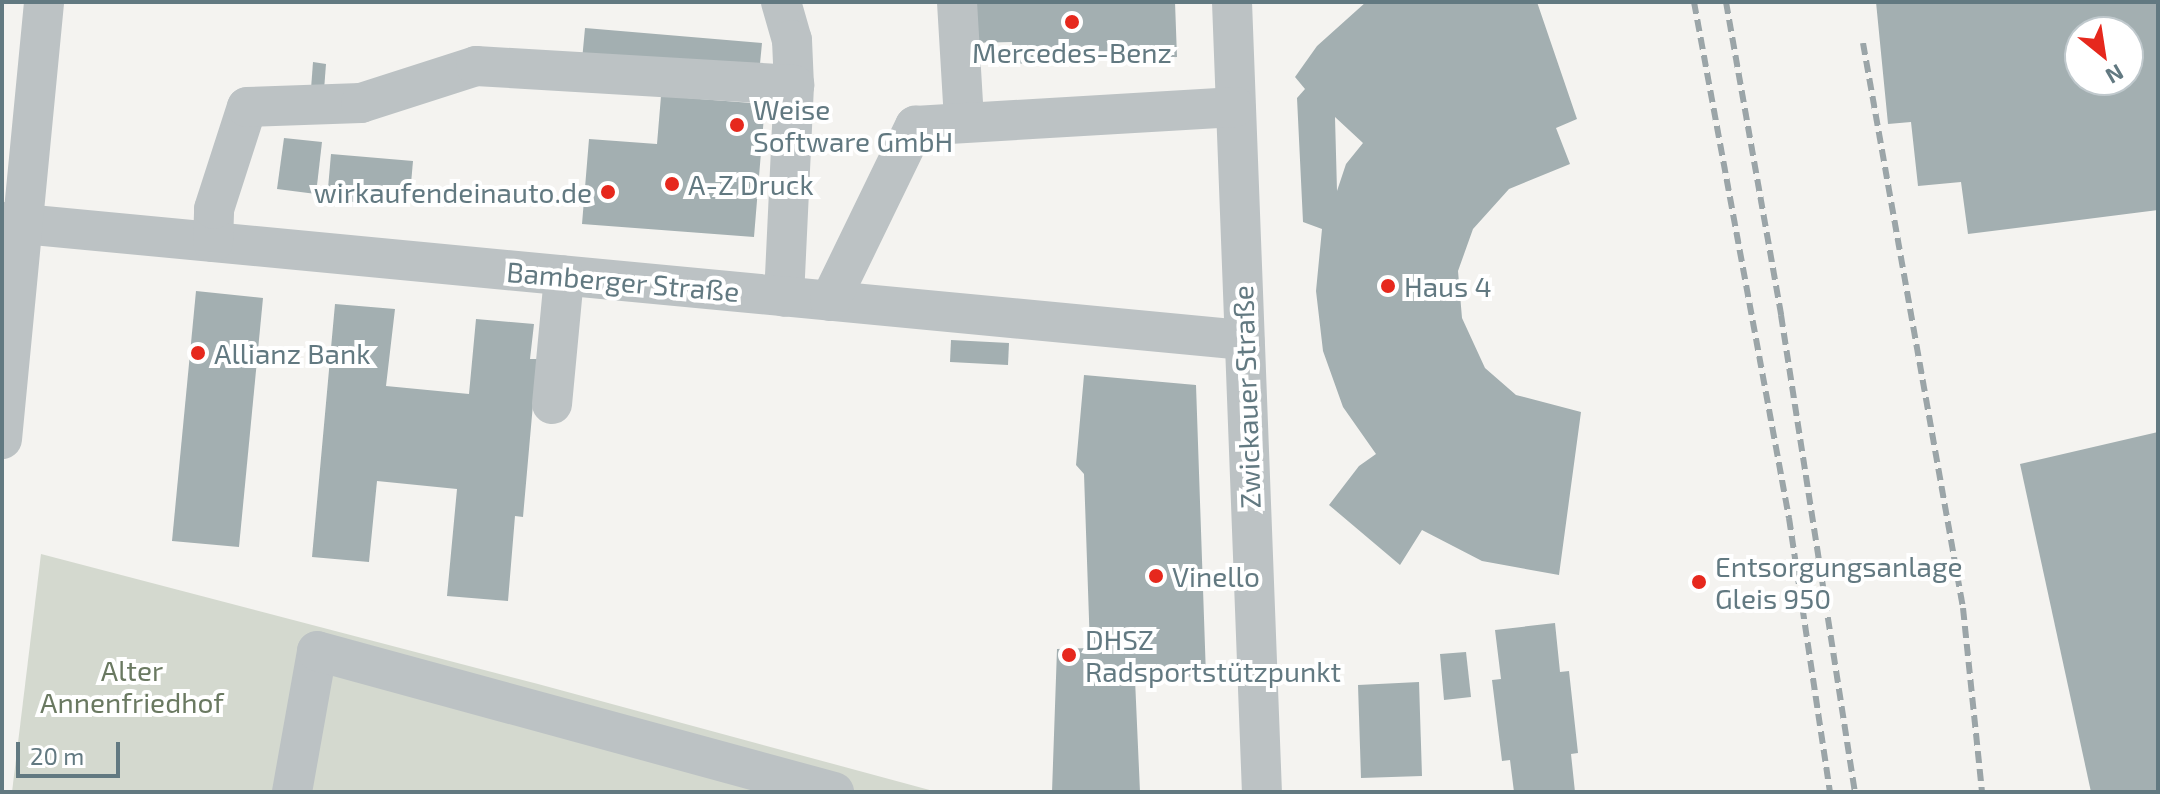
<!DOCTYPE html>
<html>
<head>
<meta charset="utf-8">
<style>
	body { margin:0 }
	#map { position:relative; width:2160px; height:794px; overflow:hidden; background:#f4f3f0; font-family:"Exo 2",sans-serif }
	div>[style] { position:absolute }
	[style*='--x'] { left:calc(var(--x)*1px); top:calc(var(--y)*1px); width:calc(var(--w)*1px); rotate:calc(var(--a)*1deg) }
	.green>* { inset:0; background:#d4d9cf }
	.building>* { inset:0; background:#a3afb1 }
	.minor>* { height:40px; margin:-20px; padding:0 20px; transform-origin:20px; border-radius:20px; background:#bcc2c4 }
	.rail>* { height:6px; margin-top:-3px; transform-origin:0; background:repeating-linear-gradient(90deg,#9ba5a8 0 12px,transparent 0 18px) }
	.dots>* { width:22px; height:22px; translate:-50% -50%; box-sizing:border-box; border:4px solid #fff; border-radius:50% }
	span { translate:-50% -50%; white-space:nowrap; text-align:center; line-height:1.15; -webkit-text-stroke:8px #fff; paint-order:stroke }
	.poi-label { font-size:28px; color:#627981 }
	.left { translate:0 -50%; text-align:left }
	.right { translate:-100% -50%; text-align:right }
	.street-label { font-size:28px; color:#627981 }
	.park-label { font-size:28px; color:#6a7961 }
	.frame { position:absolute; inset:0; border:4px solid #627981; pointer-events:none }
	.north { position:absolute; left:2064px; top:16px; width:80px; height:80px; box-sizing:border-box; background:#fff; border:2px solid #c0c9cd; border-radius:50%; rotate:150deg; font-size:22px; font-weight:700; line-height:32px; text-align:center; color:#627981 }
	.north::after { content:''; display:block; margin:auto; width:28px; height:36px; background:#e6281d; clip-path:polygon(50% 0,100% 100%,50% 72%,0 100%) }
	.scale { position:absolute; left:16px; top:742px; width:104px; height:36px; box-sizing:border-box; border:4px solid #627981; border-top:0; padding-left:10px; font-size:24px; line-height:28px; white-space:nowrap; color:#627981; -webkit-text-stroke:6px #fff; paint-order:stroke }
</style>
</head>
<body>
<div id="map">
	<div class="green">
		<div style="clip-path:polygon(41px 554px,538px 684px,937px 792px,12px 792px)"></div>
	</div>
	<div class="building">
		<div style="clip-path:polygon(968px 2px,1175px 2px,1177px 57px,1013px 64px,1012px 42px,970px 43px)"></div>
		<div style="clip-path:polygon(evenodd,1366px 2px,1537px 2px,1577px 119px,1556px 128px,1570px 164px,1509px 189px,1473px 229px,1458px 271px,1462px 318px,1485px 368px,1516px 395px,1581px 412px,1559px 575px,1482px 561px,1422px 530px,1400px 565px,1329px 505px,1359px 466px,1376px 454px,1343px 407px,1323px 351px,1316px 291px,1322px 229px,1303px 222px,1297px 98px,1305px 89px,1295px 77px,1317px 46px,1366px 2px,1335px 117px,1363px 143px,1346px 164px,1337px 191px,1335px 117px)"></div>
		<div style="clip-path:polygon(evenodd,1876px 2px,2158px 2px,2158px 210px,1968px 234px,1961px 182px,1918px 186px,1911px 122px,1888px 124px,1876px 2px,2080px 32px,2128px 32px,2128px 80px,2080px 80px,2080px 32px)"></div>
		<div style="clip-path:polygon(585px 28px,762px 43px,759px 74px,582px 60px)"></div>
		<div style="clip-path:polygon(313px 62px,326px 64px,324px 90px,311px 89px)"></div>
		<div style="clip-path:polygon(661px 96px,765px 104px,754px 237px,582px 224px,589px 139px,657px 144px)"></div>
		<div style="clip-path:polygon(284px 138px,322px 142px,316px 194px,277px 189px)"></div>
		<div style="clip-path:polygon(331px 154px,413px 161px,409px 206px,327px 200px)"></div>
		<div style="clip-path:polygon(196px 291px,263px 298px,239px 547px,172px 541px)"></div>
		<div style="clip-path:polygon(335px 304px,395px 309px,386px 386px,469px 394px,476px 319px,534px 324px,530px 359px,537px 359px,523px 517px,515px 516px,508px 601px,447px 596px,457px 489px,377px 481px,369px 562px,312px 557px)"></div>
		<div style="clip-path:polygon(951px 340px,1009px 343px,1008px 365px,950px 362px)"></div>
		<div style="clip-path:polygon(1084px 375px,1196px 385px,1206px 676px,1135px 679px,1140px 792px,1052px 792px,1057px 649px,1090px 648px,1084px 474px,1076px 465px)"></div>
		<div style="clip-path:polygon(2158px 432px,2158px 792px,2091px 792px,2020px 464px)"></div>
		<div style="clip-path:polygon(1702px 573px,1705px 590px,1696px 591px,1694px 574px)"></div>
		<div style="clip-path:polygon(1555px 623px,1560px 672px,1569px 671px,1578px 753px,1571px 754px,1575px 792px,1514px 792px,1510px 760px,1502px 761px,1492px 680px,1501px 679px,1495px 630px)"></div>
		<div style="clip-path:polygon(1466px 652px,1471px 697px,1444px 700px,1440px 654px)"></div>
		<div style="clip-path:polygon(1419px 682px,1422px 776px,1361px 778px,1358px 685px)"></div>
	</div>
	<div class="minor">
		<div style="--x:781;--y:2;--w:40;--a:74"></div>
		<div style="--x:792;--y:40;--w:45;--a:87.5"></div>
		<div style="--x:794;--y:85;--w:212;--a:92.7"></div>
		<div style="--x:957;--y:2;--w:119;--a:86.6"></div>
		<div style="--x:1232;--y:2;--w:791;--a:87.83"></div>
		<div style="--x:2;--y:222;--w:1248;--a:5.43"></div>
		<div style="--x:213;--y:242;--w:33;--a:-88"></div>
		<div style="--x:214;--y:209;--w:107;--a:-72.1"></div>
		<div style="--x:247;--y:107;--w:114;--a:-2"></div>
		<div style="--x:361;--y:103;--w:121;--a:-17.8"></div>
		<div style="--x:476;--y:66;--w:319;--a:3.4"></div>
		<div style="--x:830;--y:301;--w:195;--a:-64.1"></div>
		<div style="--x:915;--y:126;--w:321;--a:-3.4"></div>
		<div style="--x:552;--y:404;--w:129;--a:-84.6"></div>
		<div style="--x:2;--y:439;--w:439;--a:-84.5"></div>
		<div style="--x:292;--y:792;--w:143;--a:-79.9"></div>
		<div style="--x:317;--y:651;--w:536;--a:15.26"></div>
	</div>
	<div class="rail">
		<div style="--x:1694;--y:2;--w:525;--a:79.57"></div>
		<div style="--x:1789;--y:518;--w:277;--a:81.5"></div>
		<div style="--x:1726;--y:2;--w:318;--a:80"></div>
		<div style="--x:1781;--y:315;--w:483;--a:81.2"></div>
		<div style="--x:1863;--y:43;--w:574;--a:79.96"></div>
		<div style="--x:1963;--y:608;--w:185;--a:84.1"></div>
	</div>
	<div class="dots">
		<div style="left:1072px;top:22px;background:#e6281d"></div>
		<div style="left:737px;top:125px;background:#e6281d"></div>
		<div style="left:672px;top:184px;background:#e6281d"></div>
		<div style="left:608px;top:192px;background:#e6281d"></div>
		<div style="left:1388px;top:286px;background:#e6281d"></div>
		<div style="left:198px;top:353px;background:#e6281d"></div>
		<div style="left:1156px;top:576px;background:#e6281d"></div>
		<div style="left:1699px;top:582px;background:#e6281d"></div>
		<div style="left:1069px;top:655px;background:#e6281d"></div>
	</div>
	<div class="poi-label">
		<span style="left:1072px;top:52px">Mercedes-Benz</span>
		<span class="left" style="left:753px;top:125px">Weise<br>Software GmbH</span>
		<span class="left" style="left:688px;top:184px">A-Z Druck</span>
		<span class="right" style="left:592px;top:192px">wirkaufendeinauto.de</span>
		<span class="left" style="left:1404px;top:286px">Haus 4</span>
		<span class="left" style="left:214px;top:353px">Allianz Bank</span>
		<span class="left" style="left:1715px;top:582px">Entsorgungsanlage<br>Gleis 950</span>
		<span class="left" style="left:1172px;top:576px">Vinello</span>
		<span class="left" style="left:1085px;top:655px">DHSZ<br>Radsportstützpunkt</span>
	</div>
	<div class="street-label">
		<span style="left:623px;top:281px;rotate:5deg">Bamberger Straße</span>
		<span style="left:1246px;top:397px;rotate:-92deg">Zwickauer Straße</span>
	</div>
	<div class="park-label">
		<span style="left:132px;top:686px">Alter<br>Annenfriedhof</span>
	</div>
	<div class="frame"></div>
	<div class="north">N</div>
	<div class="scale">20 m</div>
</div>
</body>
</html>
